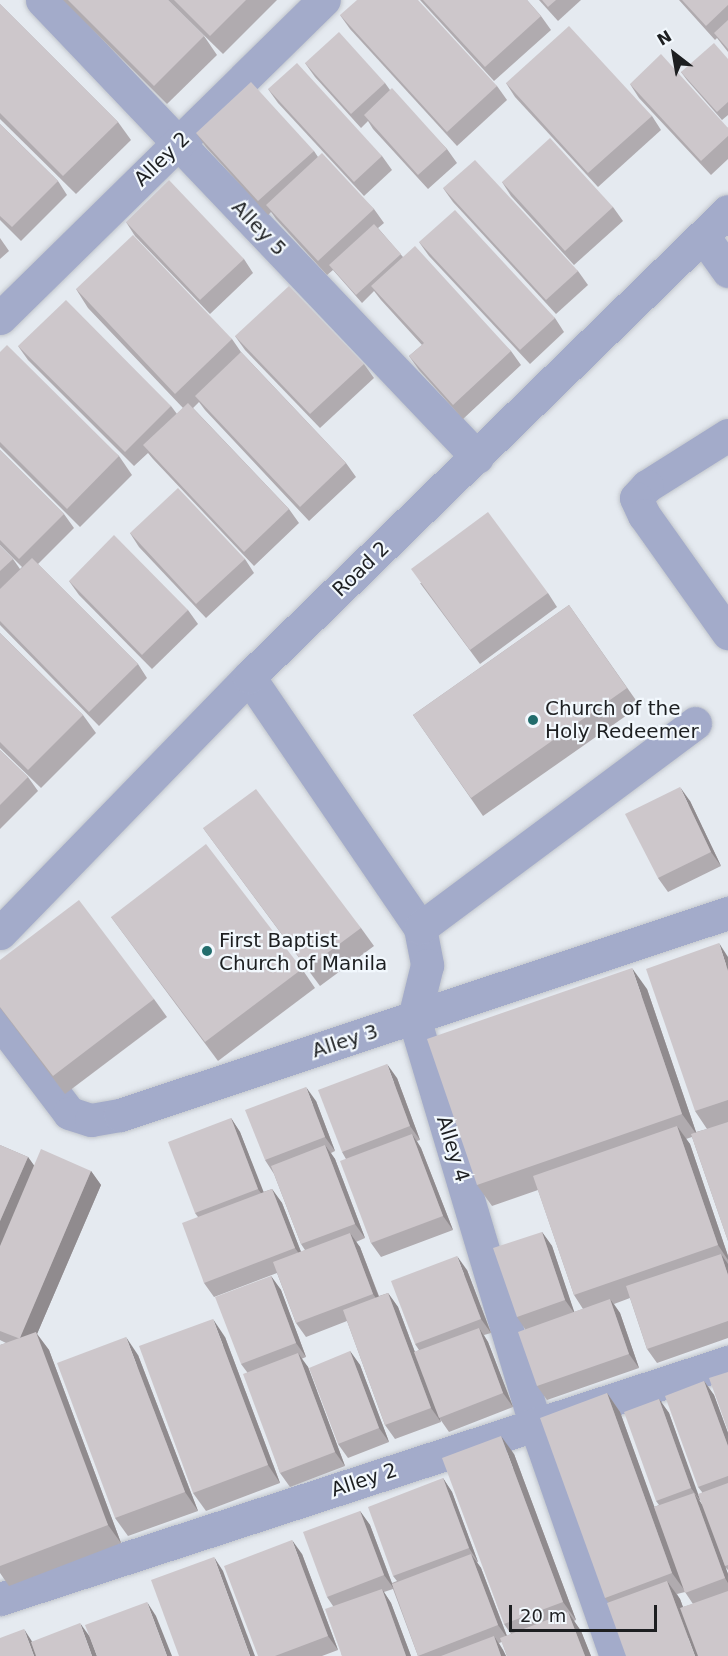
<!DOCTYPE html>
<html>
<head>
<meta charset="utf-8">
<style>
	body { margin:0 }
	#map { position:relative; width:728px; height:1656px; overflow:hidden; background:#e5eaf0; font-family:"DejaVu Sans",sans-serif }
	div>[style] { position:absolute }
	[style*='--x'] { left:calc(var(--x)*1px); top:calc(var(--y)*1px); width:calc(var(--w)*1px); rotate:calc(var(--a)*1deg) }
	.roads { filter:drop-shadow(0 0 2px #c1c5cb) drop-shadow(0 0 2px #c1c5cb) }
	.minor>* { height:33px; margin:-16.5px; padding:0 16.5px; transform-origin:16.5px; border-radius:16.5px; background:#a3abca }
	.wall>* { inset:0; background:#b0abaf }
	.shaded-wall>* { inset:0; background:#908b8e }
	.building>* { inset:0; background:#cdc7cb }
	.dots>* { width:16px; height:16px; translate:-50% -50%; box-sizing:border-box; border:3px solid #f2f8fd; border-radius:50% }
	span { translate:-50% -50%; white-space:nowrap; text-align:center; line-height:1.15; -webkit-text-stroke:4.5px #f2f8fd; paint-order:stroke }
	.street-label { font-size:20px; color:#1d1f21 }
	.poi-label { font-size:20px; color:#1d1f21 }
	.left { translate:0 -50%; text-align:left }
	.north { position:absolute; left:644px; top:24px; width:60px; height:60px; -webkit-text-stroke:4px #f2f8fd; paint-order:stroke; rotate:329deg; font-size:16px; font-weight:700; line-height:24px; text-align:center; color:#1d1f21 }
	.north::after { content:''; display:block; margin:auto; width:21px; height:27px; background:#1d1f21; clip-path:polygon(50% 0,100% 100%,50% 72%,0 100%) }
	.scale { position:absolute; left:509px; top:1605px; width:148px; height:27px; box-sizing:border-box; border:3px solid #1d1f21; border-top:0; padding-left:8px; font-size:18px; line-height:21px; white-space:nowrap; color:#1d1f21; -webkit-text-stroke:4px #f2f8fd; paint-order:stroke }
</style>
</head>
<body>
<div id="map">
	<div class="roads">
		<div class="minor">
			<div style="--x:42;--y:0;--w:631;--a:46.41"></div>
			<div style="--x:703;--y:236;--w:43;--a:54.5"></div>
			<div style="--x:0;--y:318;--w:454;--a:-44.5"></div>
			<div style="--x:728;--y:435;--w:96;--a:147.8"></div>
			<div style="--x:647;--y:486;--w:16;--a:133"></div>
			<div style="--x:636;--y:498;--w:19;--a:65"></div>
			<div style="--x:644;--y:515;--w:145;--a:54.6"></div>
			<div style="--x:249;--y:677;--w:304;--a:55.7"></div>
			<div style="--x:420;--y:928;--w:38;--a:79"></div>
			<div style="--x:427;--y:965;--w:55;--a:103.8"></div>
			<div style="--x:414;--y:1018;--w:424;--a:73.4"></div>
			<div style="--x:535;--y:1424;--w:246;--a:70.8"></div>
			<div style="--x:420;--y:928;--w:343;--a:-36.7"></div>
			<div style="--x:0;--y:933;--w:357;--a:-45.8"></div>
			<div style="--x:249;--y:677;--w:668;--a:-44.21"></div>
			<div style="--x:0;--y:1022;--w:114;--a:52.8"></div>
			<div style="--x:69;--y:1113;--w:23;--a:18"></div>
			<div style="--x:91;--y:1120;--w:29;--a:-10"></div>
			<div style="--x:120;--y:1115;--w:641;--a:-18.38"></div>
			<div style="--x:0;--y:1599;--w:766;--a:-18.03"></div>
		</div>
	</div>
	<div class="wall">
		<div style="clip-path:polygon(63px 0,168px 0,204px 36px,217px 55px,167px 104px)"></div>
		<div style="clip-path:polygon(168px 0,277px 0,223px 54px)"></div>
		<div style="clip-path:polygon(420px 0,527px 0,541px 16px,551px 30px,494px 81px)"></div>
		<div style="clip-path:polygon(539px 0,581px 0,558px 21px)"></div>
		<div style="clip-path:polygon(679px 0,728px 0,728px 52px,717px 38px,715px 40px)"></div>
		<div style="clip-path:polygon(0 4px,118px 122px,131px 140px,76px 194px,0 119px)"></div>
		<div style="clip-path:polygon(340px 15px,497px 86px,507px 100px,457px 146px,350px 29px)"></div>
		<div style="clip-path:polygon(728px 59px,728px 115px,722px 120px,687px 80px,681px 72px)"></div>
		<div style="clip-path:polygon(305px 63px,385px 83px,390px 90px,447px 149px,457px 163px,428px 189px,373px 129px,368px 121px,361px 128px,315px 77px)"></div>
		<div style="clip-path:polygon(506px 83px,652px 116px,661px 130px,598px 187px,515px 97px)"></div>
		<div style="clip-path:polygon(630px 84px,728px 128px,728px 159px,711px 175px,639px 98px)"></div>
		<div style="clip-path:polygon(268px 89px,382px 156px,392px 170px,364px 196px,278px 103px)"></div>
		<div style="clip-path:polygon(0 124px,58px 181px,67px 195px,21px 241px,0 220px)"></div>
		<div style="clip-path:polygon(196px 133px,314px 151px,318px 157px,374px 209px,384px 223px,378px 228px,403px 257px,511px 351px,521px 365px,463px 419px,419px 370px,409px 356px,422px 345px,381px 300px,374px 291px,362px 303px,333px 270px,327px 275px,276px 219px,271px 212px,268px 215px,206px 147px)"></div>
		<div style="clip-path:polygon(502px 182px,613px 207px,623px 221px,574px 265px,511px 196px)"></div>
		<div style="clip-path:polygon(443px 188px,578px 271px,588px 285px,556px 314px,453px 202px)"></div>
		<div style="clip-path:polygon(126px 222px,244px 259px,253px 273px,210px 314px,135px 236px)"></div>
		<div style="clip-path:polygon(0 238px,9px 251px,0 259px)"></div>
		<div style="clip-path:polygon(419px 242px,555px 318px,564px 332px,530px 364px,429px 256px)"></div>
		<div style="clip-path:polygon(76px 289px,232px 339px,241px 352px,346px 463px,356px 477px,309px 521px,205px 410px,199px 402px,193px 408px,289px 509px,299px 523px,254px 566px,153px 459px,148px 453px,134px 466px,28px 360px,18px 346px,171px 406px,177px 414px,183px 408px,88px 308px)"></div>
		<div style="clip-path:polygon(235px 336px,364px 364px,374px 378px,320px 428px,245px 350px)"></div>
		<div style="clip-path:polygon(0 352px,119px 456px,132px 475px,80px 527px,0 447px)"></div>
		<div style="clip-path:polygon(0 450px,64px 514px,74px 528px,38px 564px,138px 664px,147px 678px,99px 726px,0 625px,0 546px,13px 559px,20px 569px,22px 567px,0 545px)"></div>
		<div style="clip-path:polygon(130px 533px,245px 559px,254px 573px,206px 618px,139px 547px)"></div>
		<div style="clip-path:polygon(69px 581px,188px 610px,198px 624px,152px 669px,79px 595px)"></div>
		<div style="clip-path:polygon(420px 583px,548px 593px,557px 607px,480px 664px)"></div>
		<div style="clip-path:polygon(569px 605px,640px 706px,483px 816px,413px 715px)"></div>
		<div style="clip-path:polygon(0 633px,83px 715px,96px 733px,41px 788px,0 748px)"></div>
		<div style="clip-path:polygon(0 750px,28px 777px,38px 791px,0 829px)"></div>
		<div style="clip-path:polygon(690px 801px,721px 866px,668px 892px,658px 878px)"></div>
		<div style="clip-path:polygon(203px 828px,361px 928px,374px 946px,320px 986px)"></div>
		<div style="clip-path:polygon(111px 917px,302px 969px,315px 988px,218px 1061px)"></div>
		<div style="clip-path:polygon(728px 957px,728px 1241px,692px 1137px,686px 1139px,690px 1144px,728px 1256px,728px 1338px,657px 1363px,647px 1349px,630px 1298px,614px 1304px,620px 1313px,639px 1368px,547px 1400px,537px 1386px,525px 1329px,517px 1317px,542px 1232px,552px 1246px,574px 1312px,583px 1309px,574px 1295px,538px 1190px,492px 1206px,477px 1185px,647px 989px,696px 1132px,707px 1129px,695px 1111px)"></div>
		<div style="clip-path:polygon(0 960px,154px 999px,167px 1017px,65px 1094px,0 1008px)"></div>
		<div style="clip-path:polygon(397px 1078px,420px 1140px,417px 1141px,421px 1148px,453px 1230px,381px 1257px,371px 1243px,346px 1159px,342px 1152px)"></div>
		<div style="clip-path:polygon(316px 1101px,335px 1151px,331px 1153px,335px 1159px,365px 1238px,356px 1242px,360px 1247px,379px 1296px,388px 1293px,398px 1307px,415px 1352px,419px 1350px,415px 1344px,467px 1270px,491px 1333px,484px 1335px,488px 1342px,513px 1407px,449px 1432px,440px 1419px,441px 1422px,395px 1439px,385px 1425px,347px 1321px,306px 1337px,296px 1323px,277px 1273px,214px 1297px,204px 1283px,198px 1217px,195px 1213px,231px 1118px,240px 1132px,263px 1192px,272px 1189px,282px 1203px,301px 1252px,305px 1250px,301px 1244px,274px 1174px,265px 1160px)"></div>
		<div style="clip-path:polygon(0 1145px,28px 1157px,34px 1166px,91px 1171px,101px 1185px,37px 1334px,49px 1350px,121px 1543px,9px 1586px,0 1573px,0 1345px,6px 1343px,0 1340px)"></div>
		<div style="clip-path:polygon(271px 1276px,281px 1290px,306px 1357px,301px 1359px,308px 1367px,345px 1466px,290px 1487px,280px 1473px,247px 1372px,241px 1364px)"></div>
		<div style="clip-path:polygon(225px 1337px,280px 1483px,206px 1511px,193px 1493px)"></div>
		<div style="clip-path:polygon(350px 1351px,360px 1365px,389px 1442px,348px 1458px,338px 1444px)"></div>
		<div style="clip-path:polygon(138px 1355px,198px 1511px,128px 1536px,115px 1518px)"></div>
		<div style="clip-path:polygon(evenodd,704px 1381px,714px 1395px,728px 1433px,728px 1570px,725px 1567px,728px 1574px,728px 1656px,608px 1602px,605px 1598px,607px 1393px,620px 1412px,654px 1507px,659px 1505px,656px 1501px,659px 1399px,669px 1413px,700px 1502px,702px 1505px,702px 1492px,698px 1487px,704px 1381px,685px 1592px,693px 1604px,683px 1607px,680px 1599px,677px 1594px,685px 1592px)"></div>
		<div style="clip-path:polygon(514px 1454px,576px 1620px,574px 1621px,581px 1631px,591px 1656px,507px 1656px,502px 1642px,499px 1643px,503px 1650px,506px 1656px,418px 1656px,393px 1589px,384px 1592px,391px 1603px,411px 1656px,342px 1656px,333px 1606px,327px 1597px,360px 1511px,370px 1525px,392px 1583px,397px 1581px,393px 1576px,443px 1478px,452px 1492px,478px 1562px,477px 1562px,481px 1568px,507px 1636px,511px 1634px,504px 1624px)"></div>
		<div style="clip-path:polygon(302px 1554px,338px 1650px,322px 1656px,258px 1656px)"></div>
	</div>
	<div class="shaded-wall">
		<div style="clip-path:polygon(680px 787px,690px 801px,721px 866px,711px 852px)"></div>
		<div style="clip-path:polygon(719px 943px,728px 957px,728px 971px)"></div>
		<div style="clip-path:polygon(632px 968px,647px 989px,697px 1135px,682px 1114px)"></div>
		<div style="clip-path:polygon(387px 1064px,397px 1078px,420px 1140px,410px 1126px)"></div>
		<div style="clip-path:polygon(306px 1087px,316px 1101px,335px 1151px,325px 1137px)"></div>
		<div style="clip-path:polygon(231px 1118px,240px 1132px,268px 1203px,258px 1189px)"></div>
		<div style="clip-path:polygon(677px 1126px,690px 1144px,728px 1256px,728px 1260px,718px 1245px)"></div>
		<div style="clip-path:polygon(412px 1134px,421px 1148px,453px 1230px,443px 1216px)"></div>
		<div style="clip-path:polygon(325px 1145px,335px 1159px,365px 1238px,355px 1224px)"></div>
		<div style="clip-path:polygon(28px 1157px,41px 1175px,0 1269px,0 1221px)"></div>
		<div style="clip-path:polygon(91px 1171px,101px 1185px,37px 1334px,49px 1350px,121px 1543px,108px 1525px,19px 1339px)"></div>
		<div style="clip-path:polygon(272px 1189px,282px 1203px,305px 1262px,295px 1248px)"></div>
		<div style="clip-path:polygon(542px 1232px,552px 1246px,575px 1314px,565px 1300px)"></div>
		<div style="clip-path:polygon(350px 1233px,360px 1247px,383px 1308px,373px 1294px)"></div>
		<div style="clip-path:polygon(721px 1254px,728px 1264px,728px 1275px)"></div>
		<div style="clip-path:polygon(457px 1256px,467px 1270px,491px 1333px,481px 1319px)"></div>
		<div style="clip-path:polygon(271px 1276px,281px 1290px,306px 1357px,296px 1343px)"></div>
		<div style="clip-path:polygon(388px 1293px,398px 1307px,441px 1422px,431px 1408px)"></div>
		<div style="clip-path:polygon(610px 1299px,620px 1313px,639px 1368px,629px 1354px)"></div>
		<div style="clip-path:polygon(213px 1319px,225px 1337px,280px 1483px,268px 1465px)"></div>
		<div style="clip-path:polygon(479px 1328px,488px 1342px,513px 1407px,503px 1393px)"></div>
		<div style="clip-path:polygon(126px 1337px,138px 1355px,198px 1511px,185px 1492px)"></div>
		<div style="clip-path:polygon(350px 1351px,360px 1365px,389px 1442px,379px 1428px)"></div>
		<div style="clip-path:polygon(298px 1353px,308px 1367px,345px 1466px,335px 1452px)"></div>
		<div style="clip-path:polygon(704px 1381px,714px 1395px,728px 1433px,728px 1446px)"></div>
		<div style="clip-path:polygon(607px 1393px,620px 1412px,685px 1591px,672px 1573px)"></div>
		<div style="clip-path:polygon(659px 1399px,669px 1413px,701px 1502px,691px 1488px)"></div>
		<div style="clip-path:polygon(501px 1436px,514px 1454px,576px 1620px,563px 1602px)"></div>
		<div style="clip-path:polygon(443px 1478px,452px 1492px,478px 1562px,469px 1548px)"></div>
		<div style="clip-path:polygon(694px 1493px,704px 1507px,728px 1574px,728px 1583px,725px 1578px)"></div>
		<div style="clip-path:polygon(360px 1511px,370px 1525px,394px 1589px,384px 1575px)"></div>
		<div style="clip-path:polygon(292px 1540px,302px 1554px,338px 1650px,328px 1636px)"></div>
		<div style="clip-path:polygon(471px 1554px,481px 1568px,508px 1639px,498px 1625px)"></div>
		<div style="clip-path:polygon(214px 1557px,223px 1571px,255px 1656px,250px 1656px)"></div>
		<div style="clip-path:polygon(667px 1581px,680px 1599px,701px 1656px,695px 1656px)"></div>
		<div style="clip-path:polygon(382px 1589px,391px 1603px,411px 1656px,406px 1656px)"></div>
		<div style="clip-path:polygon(147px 1602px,156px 1616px,172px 1656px,167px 1656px)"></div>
		<div style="clip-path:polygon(568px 1612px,581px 1631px,591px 1656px,585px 1656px)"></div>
		<div style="clip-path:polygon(80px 1623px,90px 1637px,97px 1656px,92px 1656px)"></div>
		<div style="clip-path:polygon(24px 1629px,33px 1643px,38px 1656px,34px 1656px)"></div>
		<div style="clip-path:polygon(494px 1636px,503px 1650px,506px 1656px,501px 1656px)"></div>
	</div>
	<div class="building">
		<div style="clip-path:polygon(68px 0,168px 0,204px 36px,154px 86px)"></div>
		<div style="clip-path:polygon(174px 0,246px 0,210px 36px)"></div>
		<div style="clip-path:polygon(357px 0,418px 0,497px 86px,447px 132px,340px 15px)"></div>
		<div style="clip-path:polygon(423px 0,527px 0,541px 16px,485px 67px)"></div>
		<div style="clip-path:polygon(542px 0,556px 0,548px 7px)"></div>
		<div style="clip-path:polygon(682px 0,728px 0,728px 5px,706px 26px)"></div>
		<div style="clip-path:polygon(0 4px,118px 122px,63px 176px,0 113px)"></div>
		<div style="clip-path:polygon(728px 20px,728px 49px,714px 33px)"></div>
		<div style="clip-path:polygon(569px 26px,652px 116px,588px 173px,506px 83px)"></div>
		<div style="clip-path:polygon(339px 32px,385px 83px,351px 114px,305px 63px)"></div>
		<div style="clip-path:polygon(714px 43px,728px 59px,728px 102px,717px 112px,681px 72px)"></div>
		<div style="clip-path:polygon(661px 54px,728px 128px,728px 136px,701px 161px,630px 84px)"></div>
		<div style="clip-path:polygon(297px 63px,382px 156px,354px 182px,268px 89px)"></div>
		<div style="clip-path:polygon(251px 82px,314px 151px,258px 201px,196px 133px)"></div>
		<div style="clip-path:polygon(392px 88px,447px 149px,418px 175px,364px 115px)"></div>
		<div style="clip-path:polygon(0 124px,58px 181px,12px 227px,0 216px)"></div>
		<div style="clip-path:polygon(550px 138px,613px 207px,565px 251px,502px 182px)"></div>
		<div style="clip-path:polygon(322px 153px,374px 209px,318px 261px,266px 205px)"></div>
		<div style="clip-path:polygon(475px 160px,578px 271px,546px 300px,443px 188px)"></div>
		<div style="clip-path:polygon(169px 180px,244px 259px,200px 300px,126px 222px)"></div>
		<div style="clip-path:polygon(455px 210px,555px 318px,520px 350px,419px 242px)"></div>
		<div style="clip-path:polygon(374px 224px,401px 254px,356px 295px,329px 265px)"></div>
		<div style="clip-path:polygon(133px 235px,232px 339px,175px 394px,76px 289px)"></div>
		<div style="clip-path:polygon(415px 246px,511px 351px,453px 405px,409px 356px,424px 343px,371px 286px)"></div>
		<div style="clip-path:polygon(289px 286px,364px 364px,310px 414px,235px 336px)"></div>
		<div style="clip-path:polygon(66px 300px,171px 406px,125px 452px,18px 346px)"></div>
		<div style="clip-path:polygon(7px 345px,119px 456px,67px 509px,0 442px,0 352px)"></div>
		<div style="clip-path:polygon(241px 352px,346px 463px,300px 507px,195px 396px)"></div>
		<div style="clip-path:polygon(188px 403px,289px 509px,244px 552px,143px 445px)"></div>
		<div style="clip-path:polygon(0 450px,64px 514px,19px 559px,0 540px)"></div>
		<div style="clip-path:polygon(178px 488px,245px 559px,196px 604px,130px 533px)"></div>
		<div style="clip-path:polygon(488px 512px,548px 593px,470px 650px,411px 569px)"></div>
		<div style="clip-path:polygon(114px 535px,188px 610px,142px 655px,69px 581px)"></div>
		<div style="clip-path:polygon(0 546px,13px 559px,0 571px)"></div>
		<div style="clip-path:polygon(32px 558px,138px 664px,89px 712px,0 621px,0 589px)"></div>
		<div style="clip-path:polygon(569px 605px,627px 688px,471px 798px,413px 715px)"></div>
		<div style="clip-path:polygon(0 633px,83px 715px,28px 770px,0 742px)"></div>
		<div style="clip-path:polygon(0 750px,28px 777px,0 805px)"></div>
		<div style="clip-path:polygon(680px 787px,711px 852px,658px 878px,625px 814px)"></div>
		<div style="clip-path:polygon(256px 789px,361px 928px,307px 968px,203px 828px)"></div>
		<div style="clip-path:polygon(206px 844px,302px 969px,205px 1042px,111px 917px)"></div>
		<div style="clip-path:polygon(79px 900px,154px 999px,53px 1076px,0 1007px,0 960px)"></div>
		<div style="clip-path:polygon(719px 943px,728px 971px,728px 1100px,695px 1111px,646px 969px)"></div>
		<div style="clip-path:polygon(632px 968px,682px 1114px,477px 1185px,427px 1039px)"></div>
		<div style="clip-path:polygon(387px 1064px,410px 1126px,342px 1152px,318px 1090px)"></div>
		<div style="clip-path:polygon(306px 1087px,325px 1137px,265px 1160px,245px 1110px)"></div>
		<div style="clip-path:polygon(231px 1118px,258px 1189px,195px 1213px,168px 1142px)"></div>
		<div style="clip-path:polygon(728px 1122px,728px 1241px,691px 1134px)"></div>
		<div style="clip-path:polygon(677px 1126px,718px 1245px,574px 1295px,533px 1176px)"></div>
		<div style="clip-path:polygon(412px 1134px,443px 1216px,371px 1243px,340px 1161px)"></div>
		<div style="clip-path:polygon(0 1145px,28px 1157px,0 1221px)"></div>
		<div style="clip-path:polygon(325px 1145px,355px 1224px,301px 1244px,271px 1166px)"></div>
		<div style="clip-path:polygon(41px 1149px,91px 1171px,20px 1338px,18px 1338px,0 1331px,0 1246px)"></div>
		<div style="clip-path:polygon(272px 1189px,295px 1248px,204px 1283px,182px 1223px)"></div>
		<div style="clip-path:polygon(542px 1232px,565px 1300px,517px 1317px,493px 1248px)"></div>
		<div style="clip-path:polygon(350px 1233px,373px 1294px,296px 1323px,273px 1262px)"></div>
		<div style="clip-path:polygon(721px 1254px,728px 1275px,728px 1321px,647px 1349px,626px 1286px)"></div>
		<div style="clip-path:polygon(457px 1256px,481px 1319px,415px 1344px,391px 1281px)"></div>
		<div style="clip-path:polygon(271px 1276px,296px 1343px,241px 1364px,215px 1297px)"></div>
		<div style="clip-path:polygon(388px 1293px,431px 1408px,385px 1425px,343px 1310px)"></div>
		<div style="clip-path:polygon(610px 1299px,629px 1354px,537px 1386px,518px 1332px)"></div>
		<div style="clip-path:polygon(213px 1319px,268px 1465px,193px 1493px,139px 1346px)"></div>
		<div style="clip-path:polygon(479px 1328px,503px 1393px,439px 1418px,414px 1352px)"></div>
		<div style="clip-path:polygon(36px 1332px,108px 1525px,0 1566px,0 1345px)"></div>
		<div style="clip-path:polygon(126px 1337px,185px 1492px,115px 1518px,57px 1363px)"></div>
		<div style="clip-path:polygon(350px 1351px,379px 1428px,338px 1444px,309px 1368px)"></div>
		<div style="clip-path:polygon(298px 1353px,335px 1452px,280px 1473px,243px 1374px)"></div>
		<div style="clip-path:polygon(728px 1372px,728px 1431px,709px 1378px)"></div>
		<div style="clip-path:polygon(704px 1381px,728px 1446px,728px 1476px,698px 1487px,665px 1396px)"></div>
		<div style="clip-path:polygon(607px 1393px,672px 1573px,605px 1598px,540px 1418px)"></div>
		<div style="clip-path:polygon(659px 1399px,691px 1488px,656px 1501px,624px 1412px)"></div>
		<div style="clip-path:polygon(501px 1436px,563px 1602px,504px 1624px,442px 1458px)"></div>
		<div style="clip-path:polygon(443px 1478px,469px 1548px,393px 1576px,368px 1507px)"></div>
		<div style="clip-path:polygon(728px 1483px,728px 1565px,725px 1566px,698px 1494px)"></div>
		<div style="clip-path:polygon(694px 1493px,725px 1578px,685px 1593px,654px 1507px)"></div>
		<div style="clip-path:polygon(360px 1511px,384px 1575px,327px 1597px,303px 1532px)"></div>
		<div style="clip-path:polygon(292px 1540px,328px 1636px,275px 1656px,258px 1656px,224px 1566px)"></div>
		<div style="clip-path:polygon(471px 1554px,498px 1625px,418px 1656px,392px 1584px)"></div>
		<div style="clip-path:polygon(214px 1557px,250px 1656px,179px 1656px,151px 1580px)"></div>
		<div style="clip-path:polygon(667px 1581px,695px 1656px,626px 1656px,607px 1603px)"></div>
		<div style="clip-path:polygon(382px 1589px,406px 1656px,342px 1656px,325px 1609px)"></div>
		<div style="clip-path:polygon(728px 1591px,728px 1656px,698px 1656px,680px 1608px)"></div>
		<div style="clip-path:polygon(147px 1602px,167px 1656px,97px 1656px,85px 1625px)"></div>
		<div style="clip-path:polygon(568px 1612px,585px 1656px,507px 1656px,500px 1638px)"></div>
		<div style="clip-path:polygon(80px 1623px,92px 1656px,36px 1656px,31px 1642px)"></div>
		<div style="clip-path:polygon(24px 1629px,34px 1656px,0 1656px,0 1638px)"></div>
		<div style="clip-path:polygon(494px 1636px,501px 1656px,441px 1656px)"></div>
	</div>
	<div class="dots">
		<div style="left:533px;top:720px;background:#216c6c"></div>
		<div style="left:207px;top:951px;background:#216c6c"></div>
	</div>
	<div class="street-label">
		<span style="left:162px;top:159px;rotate:-44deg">Alley 2</span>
		<span style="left:259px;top:228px;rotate:46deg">Alley 5</span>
		<span style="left:361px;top:569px;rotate:-44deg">Road 2</span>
		<span style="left:345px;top:1041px;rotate:-18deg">Alley 3</span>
		<span style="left:453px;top:1149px;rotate:73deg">Alley 4</span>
		<span style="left:364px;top:1480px;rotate:-18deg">Alley 2</span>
	</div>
	<div class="poi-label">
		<span class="left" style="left:545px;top:720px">Church of the<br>Holy Redeemer</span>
		<span class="left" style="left:219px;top:952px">First Baptist<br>Church of Manila</span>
	</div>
	<div class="north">N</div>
	<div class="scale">20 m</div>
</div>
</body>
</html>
